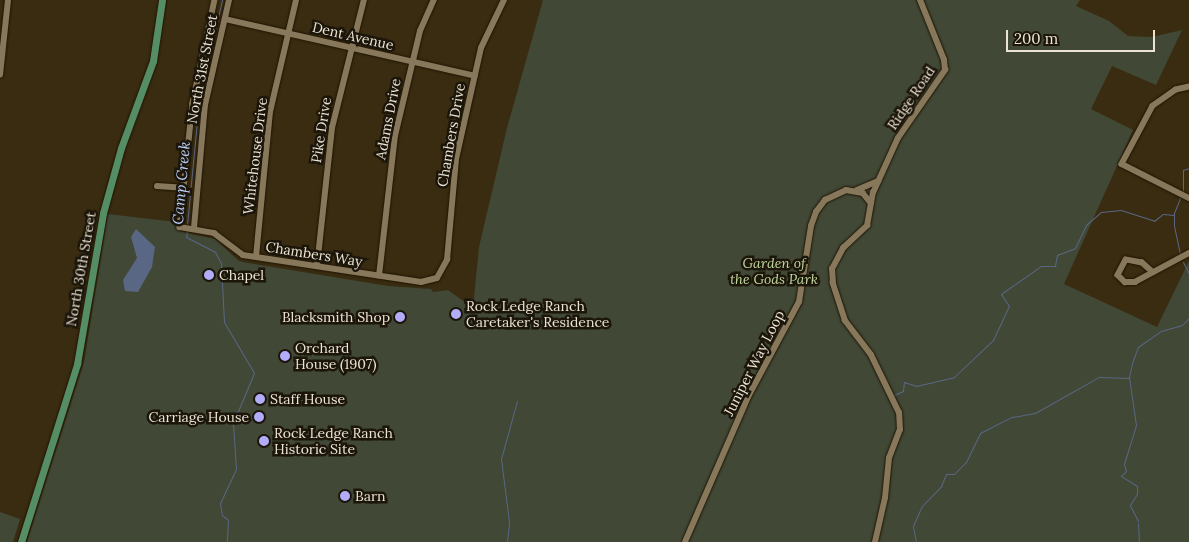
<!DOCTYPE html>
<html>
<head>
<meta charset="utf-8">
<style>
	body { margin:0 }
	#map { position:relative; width:1189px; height:542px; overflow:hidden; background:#392c11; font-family:Lora,serif }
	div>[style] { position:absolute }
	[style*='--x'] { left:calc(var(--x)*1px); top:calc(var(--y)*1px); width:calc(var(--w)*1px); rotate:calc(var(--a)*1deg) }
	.green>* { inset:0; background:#414836 }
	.water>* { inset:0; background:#596785 }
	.stream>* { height:1px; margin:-0.5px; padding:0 0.5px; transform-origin:0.5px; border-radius:0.5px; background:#596785 }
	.roads { filter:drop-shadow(0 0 1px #201400) drop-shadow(0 0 1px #201400) }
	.minor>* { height:5.5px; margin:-2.75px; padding:0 2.75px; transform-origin:2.75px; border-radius:2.75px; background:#87785b }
	.major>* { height:7px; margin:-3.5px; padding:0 3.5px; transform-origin:3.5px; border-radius:3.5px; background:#558e65 }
	.dots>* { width:14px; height:14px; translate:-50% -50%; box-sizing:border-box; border:2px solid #1b150a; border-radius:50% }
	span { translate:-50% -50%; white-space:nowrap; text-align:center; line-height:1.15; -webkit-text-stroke:5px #1b150a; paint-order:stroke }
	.street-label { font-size:14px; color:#ebe3d3 }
	.park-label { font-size:14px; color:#c0d69d; font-style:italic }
	.poi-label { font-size:14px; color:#ebe3d3 }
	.left { translate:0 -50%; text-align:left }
	.right { translate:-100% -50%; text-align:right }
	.water-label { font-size:15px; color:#b8cdf8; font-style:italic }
	.scale { position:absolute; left:1006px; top:30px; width:149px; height:22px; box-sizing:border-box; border:2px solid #ebe3d3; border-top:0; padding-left:6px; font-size:15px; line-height:18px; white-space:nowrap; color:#ebe3d3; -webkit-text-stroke:4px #1b150a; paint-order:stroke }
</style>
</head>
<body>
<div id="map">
	<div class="green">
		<div style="clip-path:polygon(543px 0,1080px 0,1076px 6px,1109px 21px,1128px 36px,1152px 37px,1182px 30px,1156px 85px,1112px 66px,1091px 109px,1133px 130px,1064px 284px,1157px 327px,1189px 261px,1189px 542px,27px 542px,84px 362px,108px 214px,176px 222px,178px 231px,215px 239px,239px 261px,248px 263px,388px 286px,431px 289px,433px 292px,448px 290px,473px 308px,479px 247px,507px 128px)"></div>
		<div style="clip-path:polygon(0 512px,20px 519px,13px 542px,0 542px)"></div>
	</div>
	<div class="water">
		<div style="clip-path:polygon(136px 229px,155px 247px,152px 267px,138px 292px,125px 291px,123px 280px,137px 258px,131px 237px)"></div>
	</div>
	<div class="stream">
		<div style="--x:1183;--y:191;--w:21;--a:-90"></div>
		<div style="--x:1183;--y:170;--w:6;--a:-18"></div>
		<div style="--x:187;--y:225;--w:125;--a:-84.5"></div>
		<div style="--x:199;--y:101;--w:104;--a:-77.2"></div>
		<div style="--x:187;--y:231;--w:6;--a:99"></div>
		<div style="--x:186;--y:237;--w:33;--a:27"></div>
		<div style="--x:215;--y:252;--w:13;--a:61"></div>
		<div style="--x:221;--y:263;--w:59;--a:87.1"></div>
		<div style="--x:224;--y:322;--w:59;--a:59.5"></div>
		<div style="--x:254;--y:373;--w:54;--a:112.8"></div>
		<div style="--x:233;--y:423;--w:46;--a:86.3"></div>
		<div style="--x:236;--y:469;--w:38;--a:115"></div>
		<div style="--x:220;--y:503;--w:12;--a:81"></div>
		<div style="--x:222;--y:515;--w:8;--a:40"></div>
		<div style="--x:228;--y:520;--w:22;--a:93"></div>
		<div style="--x:1180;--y:254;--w:29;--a:-102"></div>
		<div style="--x:1174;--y:226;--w:13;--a:-90"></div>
		<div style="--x:1174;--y:213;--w:16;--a:-68"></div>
		<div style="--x:1183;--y:262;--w:13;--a:63"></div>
		<div style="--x:894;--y:395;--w:10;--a:-24"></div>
		<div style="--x:903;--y:391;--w:9;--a:-84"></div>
		<div style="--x:904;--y:382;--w:13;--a:18"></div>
		<div style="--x:916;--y:386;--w:39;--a:-13"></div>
		<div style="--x:954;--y:377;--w:54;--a:-43.5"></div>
		<div style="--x:993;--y:340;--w:38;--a:-65"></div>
		<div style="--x:1009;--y:306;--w:14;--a:-124"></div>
		<div style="--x:1001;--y:294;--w:49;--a:-35"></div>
		<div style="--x:1041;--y:266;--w:14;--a:0"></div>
		<div style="--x:1055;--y:266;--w:11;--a:-80"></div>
		<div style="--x:1057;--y:255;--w:19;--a:-21"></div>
		<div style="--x:1075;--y:248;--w:25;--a:-64"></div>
		<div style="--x:1086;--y:225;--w:20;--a:-41"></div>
		<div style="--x:1101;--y:212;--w:20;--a:-6"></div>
		<div style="--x:1121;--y:210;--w:35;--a:18"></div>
		<div style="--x:1154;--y:221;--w:11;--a:-38"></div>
		<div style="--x:1163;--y:214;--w:11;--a:5"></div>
		<div style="--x:1138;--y:521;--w:18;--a:-117"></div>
		<div style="--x:1130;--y:505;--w:13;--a:-58"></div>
		<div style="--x:1137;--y:494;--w:8;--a:-90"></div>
		<div style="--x:1137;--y:486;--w:19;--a:-148"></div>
		<div style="--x:1121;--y:476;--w:7;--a:-45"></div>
		<div style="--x:1126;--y:471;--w:7;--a:-106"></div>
		<div style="--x:1124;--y:464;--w:41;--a:-72.9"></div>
		<div style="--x:1136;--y:425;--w:49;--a:-98.3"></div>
		<div style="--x:1129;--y:377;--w:17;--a:-77"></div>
		<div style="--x:1133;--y:360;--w:14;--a:-69"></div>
		<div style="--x:1138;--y:347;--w:28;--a:-35"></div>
		<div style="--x:1161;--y:331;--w:22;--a:-16"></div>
		<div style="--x:1182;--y:325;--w:10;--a:-45"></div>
		<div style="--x:1138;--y:523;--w:19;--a:87"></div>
		<div style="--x:507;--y:542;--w:20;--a:-84"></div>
		<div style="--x:509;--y:522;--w:64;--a:-97.2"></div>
		<div style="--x:501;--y:459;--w:60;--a:-74.6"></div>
		<div style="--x:608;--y:542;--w:10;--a:0"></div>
		<div style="--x:916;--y:542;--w:16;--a:-101"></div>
		<div style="--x:913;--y:526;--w:22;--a:-66"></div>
		<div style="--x:922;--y:506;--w:28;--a:-46"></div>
		<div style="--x:941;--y:486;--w:13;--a:-67"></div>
		<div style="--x:946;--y:474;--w:8;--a:0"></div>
		<div style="--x:954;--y:474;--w:17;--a:-45"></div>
		<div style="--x:966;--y:462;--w:32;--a:-64"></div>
		<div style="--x:980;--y:433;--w:36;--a:-27"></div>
		<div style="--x:1012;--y:417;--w:23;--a:-10"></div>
		<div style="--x:1035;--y:413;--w:73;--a:-29.4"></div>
		<div style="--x:1099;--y:377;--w:30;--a:2"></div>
	</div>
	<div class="roads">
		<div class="minor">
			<div style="--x:215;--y:0;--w:105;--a:102.1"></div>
			<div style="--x:193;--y:103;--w:125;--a:96"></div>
			<div style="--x:180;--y:227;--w:35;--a:10"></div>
			<div style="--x:214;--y:233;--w:36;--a:37"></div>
			<div style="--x:243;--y:255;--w:180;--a:8.6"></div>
			<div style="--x:421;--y:282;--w:16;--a:-14"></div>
			<div style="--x:437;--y:278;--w:21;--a:-61"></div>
			<div style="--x:447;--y:260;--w:101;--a:-84.9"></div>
			<div style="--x:456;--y:159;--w:114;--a:-77.3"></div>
			<div style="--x:481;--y:48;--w:53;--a:-64.4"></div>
			<div style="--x:225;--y:19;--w:256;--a:12.8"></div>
			<div style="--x:0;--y:75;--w:75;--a:-83.9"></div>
			<div style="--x:1189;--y:87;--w:13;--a:167"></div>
			<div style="--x:1176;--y:90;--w:28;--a:145"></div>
			<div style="--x:1153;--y:106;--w:66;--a:118.1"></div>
			<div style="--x:1122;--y:164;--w:75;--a:26.9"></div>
			<div style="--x:157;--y:186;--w:26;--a:4"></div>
			<div style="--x:857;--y:190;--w:23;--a:-23"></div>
			<div style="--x:194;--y:228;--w:123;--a:-84.9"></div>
			<div style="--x:205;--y:105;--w:108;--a:-77.1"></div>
			<div style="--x:256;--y:257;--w:146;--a:-84.5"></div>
			<div style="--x:270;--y:112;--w:115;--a:-76.9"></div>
			<div style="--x:317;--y:266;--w:139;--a:-83.8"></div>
			<div style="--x:332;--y:128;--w:132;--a:-76"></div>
			<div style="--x:1151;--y:271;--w:12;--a:-138"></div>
			<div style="--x:1142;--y:263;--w:16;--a:-169"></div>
			<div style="--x:1126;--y:260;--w:17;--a:118"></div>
			<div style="--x:1118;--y:275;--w:10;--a:45"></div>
			<div style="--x:1125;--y:282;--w:10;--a:0"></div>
			<div style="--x:1135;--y:282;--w:61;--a:-28.2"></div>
			<div style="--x:379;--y:276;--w:141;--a:-83.5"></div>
			<div style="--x:395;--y:136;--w:108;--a:-76.6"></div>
			<div style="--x:420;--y:31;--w:34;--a:-66"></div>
			<div style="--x:685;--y:542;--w:158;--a:-66.5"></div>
			<div style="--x:748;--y:397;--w:108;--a:-61.8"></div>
			<div style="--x:799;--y:302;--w:77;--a:-81"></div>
			<div style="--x:811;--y:226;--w:15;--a:-70"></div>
			<div style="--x:816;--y:212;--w:15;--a:-53"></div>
			<div style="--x:825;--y:200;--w:23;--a:-25"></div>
			<div style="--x:846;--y:190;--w:17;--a:10"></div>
			<div style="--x:863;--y:193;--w:13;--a:51"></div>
			<div style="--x:875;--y:542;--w:45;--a:-77.2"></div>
			<div style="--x:885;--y:498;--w:40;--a:-84.3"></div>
			<div style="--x:889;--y:458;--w:30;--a:-69"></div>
			<div style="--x:900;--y:430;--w:17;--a:-93"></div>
			<div style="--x:899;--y:413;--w:64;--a:-115.8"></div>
			<div style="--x:871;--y:355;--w:43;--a:-127.4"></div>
			<div style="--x:845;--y:321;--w:40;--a:-108"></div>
			<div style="--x:833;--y:283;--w:14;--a:-94"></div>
			<div style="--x:832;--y:269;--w:24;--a:-62"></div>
			<div style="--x:843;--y:248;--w:33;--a:-43"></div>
			<div style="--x:867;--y:226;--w:34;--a:-80"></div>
			<div style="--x:873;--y:193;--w:60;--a:-65.6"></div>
			<div style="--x:898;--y:138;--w:83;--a:-55.3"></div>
			<div style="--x:945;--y:70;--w:10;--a:-96"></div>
			<div style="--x:944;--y:60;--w:65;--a:-111.8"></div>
		</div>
		<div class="major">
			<div style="--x:21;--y:542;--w:187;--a:-72.5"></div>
			<div style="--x:77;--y:364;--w:153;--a:-80.2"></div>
			<div style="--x:103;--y:213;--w:67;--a:-74.5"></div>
			<div style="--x:121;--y:148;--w:93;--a:-69.8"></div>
			<div style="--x:153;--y:61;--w:62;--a:-81.6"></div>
		</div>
	</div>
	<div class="dots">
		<div style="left:209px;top:275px;background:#b3adf9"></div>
		<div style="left:456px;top:314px;background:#b3adf9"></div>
		<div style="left:400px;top:317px;background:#b3adf9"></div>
		<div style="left:285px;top:356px;background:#b3adf9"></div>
		<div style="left:260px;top:399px;background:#b3adf9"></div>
		<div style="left:259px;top:417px;background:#b3adf9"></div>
		<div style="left:264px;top:441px;background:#b3adf9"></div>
		<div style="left:345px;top:496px;background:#b3adf9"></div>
	</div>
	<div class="street-label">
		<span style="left:353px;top:36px;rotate:13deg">Dent Avenue</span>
		<span style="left:202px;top:69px;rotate:-79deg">North 31st Street</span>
		<span style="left:911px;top:98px;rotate:-56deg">Ridge Road</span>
		<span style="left:388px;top:119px;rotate:-79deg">Adams Drive</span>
		<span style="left:321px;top:130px;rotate:-81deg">Pike Drive</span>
		<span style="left:451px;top:135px;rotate:-80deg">Chambers Drive</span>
		<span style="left:255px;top:156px;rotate:-83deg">Whitehouse Drive</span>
		<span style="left:314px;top:254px;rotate:9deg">Chambers Way</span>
		<span style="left:81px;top:269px;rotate:-80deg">North 30th Street</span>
		<span style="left:754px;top:363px;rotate:-63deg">Juniper Way Loop</span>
	</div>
	<div class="park-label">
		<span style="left:774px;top:271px">Garden of<br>the Gods Park</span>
	</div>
	<div class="poi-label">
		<span class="left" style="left:219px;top:275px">Chapel</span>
		<span class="left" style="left:466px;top:314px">Rock Ledge Ranch<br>Caretaker's Residence</span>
		<span class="right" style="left:390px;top:317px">Blacksmith Shop</span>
		<span class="left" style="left:295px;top:356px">Orchard<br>House (1907)</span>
		<span class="left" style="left:270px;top:399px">Staff House</span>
		<span class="right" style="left:249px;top:417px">Carriage House</span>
		<span class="left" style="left:274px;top:441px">Rock Ledge Ranch<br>Historic Site</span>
		<span class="left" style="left:355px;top:496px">Barn</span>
	</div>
	<div class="water-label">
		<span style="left:181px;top:183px;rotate:-85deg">Camp Creek</span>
	</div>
	<div class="scale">200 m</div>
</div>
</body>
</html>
